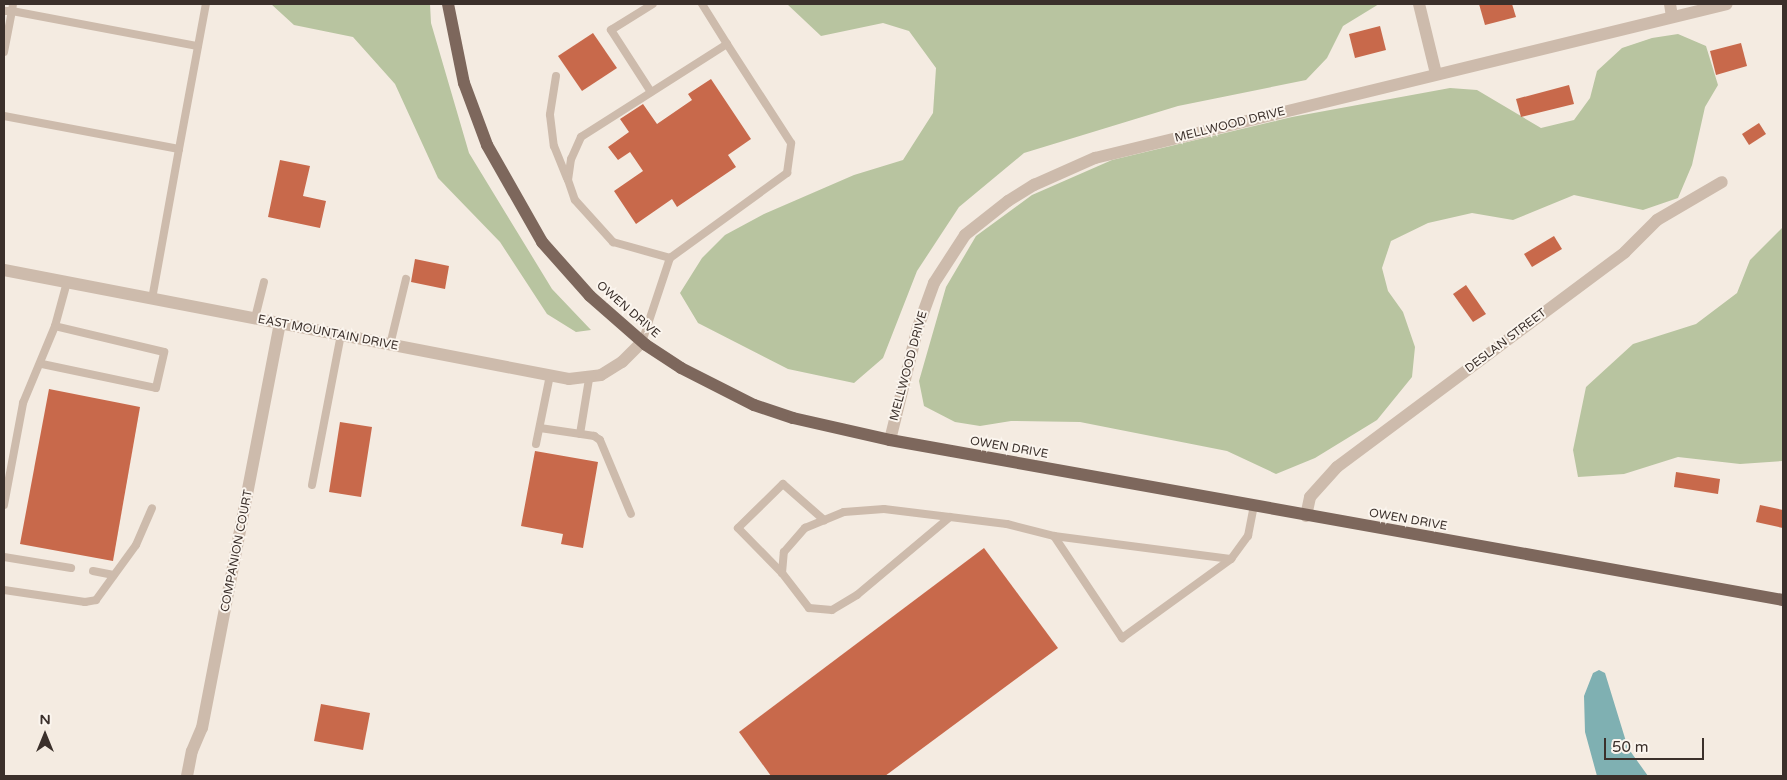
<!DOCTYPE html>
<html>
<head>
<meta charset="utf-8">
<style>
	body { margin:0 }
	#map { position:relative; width:1787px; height:780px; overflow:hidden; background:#f4ebe1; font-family:"Varela Round",sans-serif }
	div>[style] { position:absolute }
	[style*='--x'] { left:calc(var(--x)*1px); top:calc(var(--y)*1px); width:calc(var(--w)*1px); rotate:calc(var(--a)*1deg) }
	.green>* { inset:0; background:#b8c4a0 }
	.water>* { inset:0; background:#7fb0b2 }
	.building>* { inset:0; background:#c8694b }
	.service>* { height:8px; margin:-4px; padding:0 4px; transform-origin:4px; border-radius:4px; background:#cdbbac }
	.minor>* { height:12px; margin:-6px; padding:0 6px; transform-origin:6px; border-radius:6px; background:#cdbbac }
	.tertiary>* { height:12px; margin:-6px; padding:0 6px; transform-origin:6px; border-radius:6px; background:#cdbbac }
	.primary>* { height:12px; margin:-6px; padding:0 6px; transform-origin:6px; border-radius:6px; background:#7d675c }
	span { translate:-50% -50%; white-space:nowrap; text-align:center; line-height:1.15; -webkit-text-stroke:4px #fbf5ee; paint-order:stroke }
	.street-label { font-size:12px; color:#3b302b }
	.frame { position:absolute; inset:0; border:5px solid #3b302b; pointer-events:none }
	.north { position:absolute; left:20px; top:710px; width:50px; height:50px; -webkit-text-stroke:4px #fbf5ee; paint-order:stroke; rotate:0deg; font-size:14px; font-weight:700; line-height:20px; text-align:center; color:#3b302b }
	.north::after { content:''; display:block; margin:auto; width:18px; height:22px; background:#3b302b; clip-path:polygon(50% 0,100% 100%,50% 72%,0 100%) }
	.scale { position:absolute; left:1604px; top:738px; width:100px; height:22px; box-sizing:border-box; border:2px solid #3b302b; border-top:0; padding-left:6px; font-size:15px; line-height:18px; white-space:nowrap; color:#3b302b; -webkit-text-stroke:4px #fbf5ee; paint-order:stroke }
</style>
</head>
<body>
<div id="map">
	<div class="green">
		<div style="clip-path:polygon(271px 4px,430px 4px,431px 23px,469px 153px,552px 289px,591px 330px,576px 332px,547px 314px,500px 242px,438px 178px,395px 84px,353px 37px,294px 25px)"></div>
		<div style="clip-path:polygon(787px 4px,1379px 4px,1343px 26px,1327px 58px,1306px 80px,1178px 106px,1024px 153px,959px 207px,917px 271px,883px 358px,854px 383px,788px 369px,698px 323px,680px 293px,702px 258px,725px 235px,764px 214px,854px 175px,903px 160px,933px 113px,936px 68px,909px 31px,883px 23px,821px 36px)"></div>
		<div style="clip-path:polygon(1678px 34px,1706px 46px,1718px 85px,1705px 107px,1692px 165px,1678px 198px,1643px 210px,1574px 195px,1513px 220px,1472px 213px,1428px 223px,1391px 241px,1382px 268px,1388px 291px,1403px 312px,1415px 347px,1412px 377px,1377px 420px,1315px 458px,1276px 474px,1227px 451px,1080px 422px,1011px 421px,980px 426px,955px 422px,924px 406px,919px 381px,946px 287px,976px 236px,1032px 195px,1112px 160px,1292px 117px,1450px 88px,1477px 90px,1541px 128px,1574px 120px,1590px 98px,1597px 71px,1622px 48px,1652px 38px)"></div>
		<div style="clip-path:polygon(1783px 227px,1783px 461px,1740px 464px,1678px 457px,1624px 474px,1578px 477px,1573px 450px,1586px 387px,1633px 344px,1696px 324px,1737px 293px,1750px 260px)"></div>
	</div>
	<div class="water">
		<div style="clip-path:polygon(1599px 670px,1605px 673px,1628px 748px,1648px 776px,1597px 776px,1585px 732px,1584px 696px,1593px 673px)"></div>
	</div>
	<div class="building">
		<div style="clip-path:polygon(1479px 4px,1512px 4px,1516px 17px,1485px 25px)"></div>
		<div style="clip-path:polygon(1380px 26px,1386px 50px,1355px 58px,1349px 34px)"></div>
		<div style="clip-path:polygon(593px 33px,617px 68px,582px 91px,558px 56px)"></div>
		<div style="clip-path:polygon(1741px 43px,1747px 66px,1716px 75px,1710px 51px)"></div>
		<div style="clip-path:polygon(711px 79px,751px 139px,728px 155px,736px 167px,677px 207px,672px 199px,636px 224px,614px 191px,643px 171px,630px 152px,618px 160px,608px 147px,629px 132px,620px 119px,643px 104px,657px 124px,692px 100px,688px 94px)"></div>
		<div style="clip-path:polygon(1569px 85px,1574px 104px,1521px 117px,1516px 99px)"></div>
		<div style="clip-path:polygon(1759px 123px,1766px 134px,1749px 145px,1742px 134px)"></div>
		<div style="clip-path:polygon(280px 160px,310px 166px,303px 196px,326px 201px,320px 228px,268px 217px)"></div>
		<div style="clip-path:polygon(1554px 236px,1562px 249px,1532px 267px,1524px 254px)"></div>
		<div style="clip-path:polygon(415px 259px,449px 266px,445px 289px,411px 282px)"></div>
		<div style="clip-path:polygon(1466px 285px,1486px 314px,1473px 322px,1453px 294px)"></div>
		<div style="clip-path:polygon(49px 389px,140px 407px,113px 561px,20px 544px)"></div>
		<div style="clip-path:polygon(340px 422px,372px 427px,361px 497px,329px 492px)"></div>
		<div style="clip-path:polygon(535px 451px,598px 462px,583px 548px,561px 544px,563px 534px,521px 526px)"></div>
		<div style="clip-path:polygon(1676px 472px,1720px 479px,1718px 494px,1674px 487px)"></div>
		<div style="clip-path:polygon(1760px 505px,1783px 510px,1783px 528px,1756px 522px)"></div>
		<div style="clip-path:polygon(984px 548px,1058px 648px,885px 776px,771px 776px,739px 732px)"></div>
		<div style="clip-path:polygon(321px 704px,370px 713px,363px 750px,314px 741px)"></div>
	</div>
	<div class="service">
		<div style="--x:702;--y:4;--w:47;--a:58"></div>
		<div style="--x:4;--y:11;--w:8;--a:0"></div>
		<div style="--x:12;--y:11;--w:7;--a:-82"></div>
		<div style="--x:4;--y:52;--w:42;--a:-79"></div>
		<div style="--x:12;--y:11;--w:189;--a:10.7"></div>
		<div style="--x:556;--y:76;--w:39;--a:99"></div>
		<div style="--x:550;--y:115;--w:31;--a:83"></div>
		<div style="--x:554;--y:146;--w:35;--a:68"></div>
		<div style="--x:651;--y:92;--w:74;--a:-122.8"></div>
		<div style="--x:611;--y:30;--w:49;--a:-31.8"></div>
		<div style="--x:4;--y:116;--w:178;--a:10.7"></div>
		<div style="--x:179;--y:149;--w:152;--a:100.2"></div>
		<div style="--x:179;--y:149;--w:147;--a:-79.5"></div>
		<div style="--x:255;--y:318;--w:37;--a:-76"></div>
		<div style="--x:642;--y:342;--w:89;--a:-71.6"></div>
		<div style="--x:670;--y:258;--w:145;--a:-36"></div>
		<div style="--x:787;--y:173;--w:30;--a:-82"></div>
		<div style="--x:791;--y:143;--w:118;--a:-122.9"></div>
		<div style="--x:727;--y:44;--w:173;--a:147.5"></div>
		<div style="--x:581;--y:137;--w:24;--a:114"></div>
		<div style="--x:571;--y:159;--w:21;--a:98"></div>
		<div style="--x:568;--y:180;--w:21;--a:71"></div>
		<div style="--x:575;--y:200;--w:57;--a:47.9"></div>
		<div style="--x:613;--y:242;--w:59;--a:15.7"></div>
		<div style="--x:390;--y:345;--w:68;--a:-76.4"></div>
		<div style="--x:42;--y:364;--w:116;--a:11.9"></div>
		<div style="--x:156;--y:388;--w:37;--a:-77"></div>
		<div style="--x:164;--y:352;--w:112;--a:-166.6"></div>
		<div style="--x:540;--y:428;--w:55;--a:8.4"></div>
		<div style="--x:594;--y:436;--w:7;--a:34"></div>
		<div style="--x:600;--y:440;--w:80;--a:67.3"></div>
		<div style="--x:580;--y:434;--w:56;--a:-80.7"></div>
		<div style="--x:536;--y:444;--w:70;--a:-78.5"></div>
		<div style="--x:312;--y:485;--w:153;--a:-79.1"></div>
		<div style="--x:4;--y:505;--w:104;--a:-79.4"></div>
		<div style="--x:23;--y:403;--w:83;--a:-67.4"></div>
		<div style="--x:55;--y:326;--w:46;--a:-74.7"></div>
		<div style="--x:950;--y:517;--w:121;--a:140"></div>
		<div style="--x:857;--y:595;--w:29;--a:149"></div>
		<div style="--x:832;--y:610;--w:23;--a:-175"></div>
		<div style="--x:809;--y:608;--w:44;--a:-127.6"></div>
		<div style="--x:782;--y:573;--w:21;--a:-85"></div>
		<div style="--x:784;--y:552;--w:32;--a:-49"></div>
		<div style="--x:805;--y:528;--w:42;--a:-22.3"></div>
		<div style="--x:844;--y:512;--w:40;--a:-4.3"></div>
		<div style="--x:884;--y:509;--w:66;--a:6.9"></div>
		<div style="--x:950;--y:517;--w:57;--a:7"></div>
		<div style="--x:1007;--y:524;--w:49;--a:14.3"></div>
		<div style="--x:1054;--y:536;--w:123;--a:56.3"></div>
		<div style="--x:1122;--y:638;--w:135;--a:-35.9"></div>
		<div style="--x:1231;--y:559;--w:29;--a:-54"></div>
		<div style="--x:1248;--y:536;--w:31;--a:-79"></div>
		<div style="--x:1054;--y:536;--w:178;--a:7.4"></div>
		<div style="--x:4;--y:557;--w:68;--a:9.3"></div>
		<div style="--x:93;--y:571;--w:21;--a:11"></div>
		<div style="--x:782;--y:573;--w:63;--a:-134.4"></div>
		<div style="--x:738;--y:528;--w:63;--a:-44.4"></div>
		<div style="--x:783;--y:484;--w:55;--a:41.3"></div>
		<div style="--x:4;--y:590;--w:82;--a:8.4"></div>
		<div style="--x:85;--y:602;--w:11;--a:-10"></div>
		<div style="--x:96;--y:600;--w:68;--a:-54"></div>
		<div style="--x:136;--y:545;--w:40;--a:-66.6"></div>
	</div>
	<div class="minor">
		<div style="--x:1419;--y:4;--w:72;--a:76.3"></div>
		<div style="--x:1670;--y:4;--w:13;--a:81"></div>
		<div style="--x:890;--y:440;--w:116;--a:-76.1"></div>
		<div style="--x:918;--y:327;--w:47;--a:-70"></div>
		<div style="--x:934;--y:283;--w:57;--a:-57.1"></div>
		<div style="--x:965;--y:235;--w:55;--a:-38.3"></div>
		<div style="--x:1008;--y:201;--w:31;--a:-32"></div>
		<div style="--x:1034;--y:185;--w:67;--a:-23.9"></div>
		<div style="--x:1095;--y:158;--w:650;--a:-13.69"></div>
		<div style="--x:1306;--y:516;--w:19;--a:-78"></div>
		<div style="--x:1310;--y:497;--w:40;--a:-48"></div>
		<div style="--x:1337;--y:467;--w:359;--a:-36.7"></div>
		<div style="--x:1625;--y:252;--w:45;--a:-45"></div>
		<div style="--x:1657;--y:220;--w:75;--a:-30.3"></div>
		<div style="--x:187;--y:776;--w:25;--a:-79"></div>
		<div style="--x:192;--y:751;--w:25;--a:-67"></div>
		<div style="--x:202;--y:728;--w:411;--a:-79.1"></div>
	</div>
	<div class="tertiary">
		<div style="--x:4;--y:270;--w:575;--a:10.92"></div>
		<div style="--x:569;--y:379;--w:32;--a:-7"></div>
		<div style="--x:601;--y:375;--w:25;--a:-32"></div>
		<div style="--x:622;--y:362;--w:28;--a:-45"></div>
	</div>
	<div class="primary">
		<div style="--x:448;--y:4;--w:81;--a:78.6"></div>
		<div style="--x:464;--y:83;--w:66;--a:69.6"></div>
		<div style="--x:487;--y:145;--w:112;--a:60.4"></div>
		<div style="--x:542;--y:242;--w:72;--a:48.4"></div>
		<div style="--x:590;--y:296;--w:74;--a:41.2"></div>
		<div style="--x:646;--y:345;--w:42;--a:33.3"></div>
		<div style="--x:681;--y:368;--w:82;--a:26.9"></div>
		<div style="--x:754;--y:405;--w:41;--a:18.4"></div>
		<div style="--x:793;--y:418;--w:99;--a:12.8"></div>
		<div style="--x:890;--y:440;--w:907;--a:10.16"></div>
	</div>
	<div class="street-label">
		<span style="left:1230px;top:125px;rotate:-14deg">MELLWOOD DRIVE</span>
		<span style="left:628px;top:310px;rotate:41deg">OWEN DRIVE</span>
		<span style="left:328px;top:333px;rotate:11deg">EAST MOUNTAIN DRIVE</span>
		<span style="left:1506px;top:341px;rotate:-37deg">DESLAN STREET</span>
		<span style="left:909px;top:366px;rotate:-75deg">MELLWOOD DRIVE</span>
		<span style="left:1009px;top:448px;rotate:10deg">OWEN DRIVE</span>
		<span style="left:1408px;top:520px;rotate:10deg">OWEN DRIVE</span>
		<span style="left:237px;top:551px;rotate:-79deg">COMPANION COURT</span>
	</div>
	<div class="frame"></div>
	<div class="north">N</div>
	<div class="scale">50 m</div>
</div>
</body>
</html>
